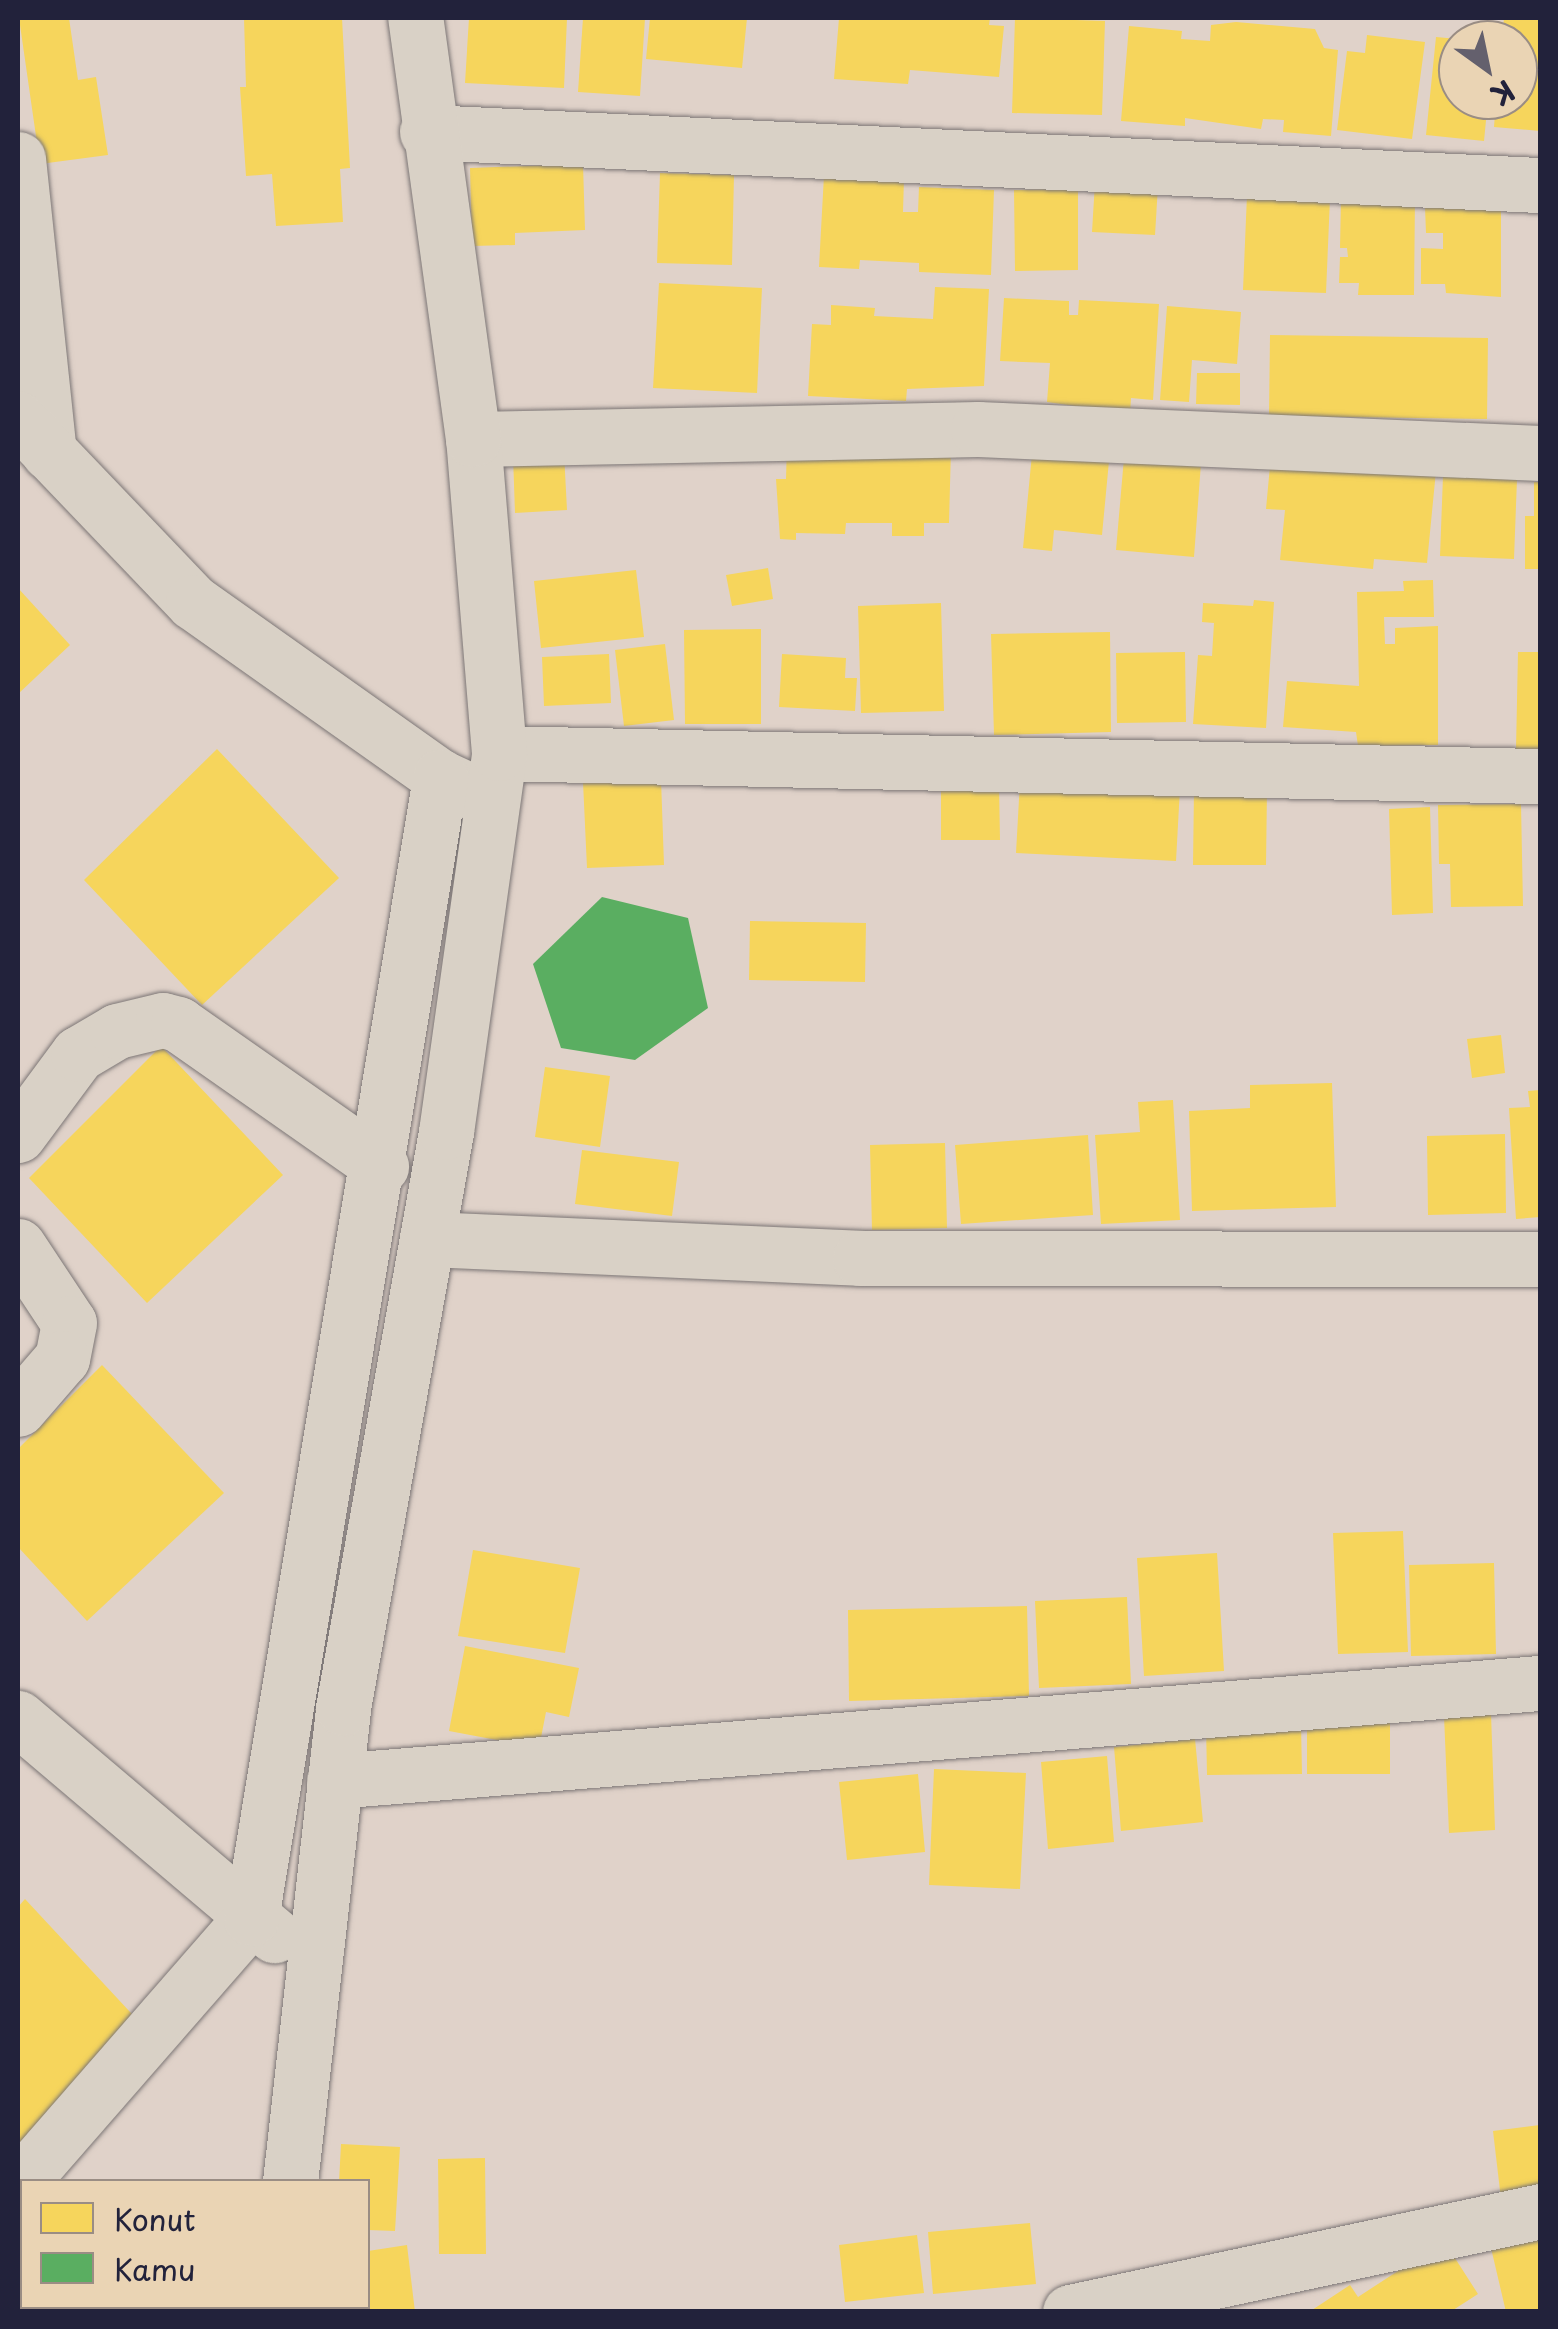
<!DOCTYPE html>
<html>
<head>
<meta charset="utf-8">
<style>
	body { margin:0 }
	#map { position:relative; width:1558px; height:2329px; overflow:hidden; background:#e0d2c9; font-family:"Playpen Sans",sans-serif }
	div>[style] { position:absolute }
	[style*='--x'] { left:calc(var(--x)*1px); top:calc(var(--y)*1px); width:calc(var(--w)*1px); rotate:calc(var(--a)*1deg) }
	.homes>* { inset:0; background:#f6d55c }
	.public>* { inset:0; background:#5aae61 }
	.roads { filter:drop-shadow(0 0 2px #7c7676) drop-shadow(0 0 2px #7c7676) }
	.minor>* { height:55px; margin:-27.5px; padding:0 27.5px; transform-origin:27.5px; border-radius:27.5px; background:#d9d1c6 }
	span { translate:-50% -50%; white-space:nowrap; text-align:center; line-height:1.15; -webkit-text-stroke:10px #ead4b4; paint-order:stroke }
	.frame { position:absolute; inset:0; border:20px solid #22223b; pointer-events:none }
	.legend { position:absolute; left:20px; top:2179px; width:350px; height:130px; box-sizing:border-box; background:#ead4b4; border:2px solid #9a8d84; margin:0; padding:12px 18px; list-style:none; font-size:30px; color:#22223b }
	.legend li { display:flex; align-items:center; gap:20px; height:50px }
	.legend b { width:50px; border:2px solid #9a8d84 }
	.north { position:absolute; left:1438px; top:20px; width:100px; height:100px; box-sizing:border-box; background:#ead4b4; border:2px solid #9a8d84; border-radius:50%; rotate:147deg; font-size:28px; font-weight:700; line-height:40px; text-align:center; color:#22223b }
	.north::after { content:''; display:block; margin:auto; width:35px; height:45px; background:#64606d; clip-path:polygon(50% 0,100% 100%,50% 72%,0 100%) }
</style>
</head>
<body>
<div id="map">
	<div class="homes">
		<div style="clip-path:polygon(19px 18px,69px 18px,78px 80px,96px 77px,108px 155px,40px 164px)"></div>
		<div style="clip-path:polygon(244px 18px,342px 18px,350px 168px,340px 169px,343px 222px,276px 226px,272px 174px,246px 176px,240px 87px,246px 87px)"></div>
		<div style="clip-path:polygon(469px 18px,567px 18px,564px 88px,465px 83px)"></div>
		<div style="clip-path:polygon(583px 18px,645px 18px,640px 96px,578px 92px)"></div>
		<div style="clip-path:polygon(650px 18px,747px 18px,742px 68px,646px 59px)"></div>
		<div style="clip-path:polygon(839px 18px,990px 18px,989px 25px,1004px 26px,999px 77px,910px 70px,908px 84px,834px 79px)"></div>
		<div style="clip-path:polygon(1015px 18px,1105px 21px,1102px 115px,1012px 113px)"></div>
		<div style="clip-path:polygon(1504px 18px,1540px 18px,1540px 131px,1494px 127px,1496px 100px,1518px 100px,1518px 40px,1502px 40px)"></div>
		<div style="clip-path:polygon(1236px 22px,1315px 29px,1324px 48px,1338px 50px,1331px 136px,1283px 132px,1284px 120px,1263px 119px,1261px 129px,1185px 118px,1185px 126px,1121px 121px,1129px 26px,1182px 31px,1181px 39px,1210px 41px,1211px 25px)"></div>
		<div style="clip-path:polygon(1367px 35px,1425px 42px,1412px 139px,1337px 130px,1347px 51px,1365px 53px)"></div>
		<div style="clip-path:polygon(1436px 37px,1458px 39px,1458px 100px,1488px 100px,1484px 141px,1426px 135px)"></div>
		<div style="clip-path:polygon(583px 164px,585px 230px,515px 233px,515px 245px,472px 246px,470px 168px)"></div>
		<div style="clip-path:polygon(660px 173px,734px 175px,732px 265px,657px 263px)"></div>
		<div style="clip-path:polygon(824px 175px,904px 178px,903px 212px,918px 212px,919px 187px,994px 190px,991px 275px,919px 272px,919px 263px,860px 260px,859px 269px,819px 267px)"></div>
		<div style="clip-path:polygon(1095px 182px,1158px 186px,1155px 235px,1092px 232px)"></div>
		<div style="clip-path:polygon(1078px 189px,1078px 270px,1015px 271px,1014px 190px)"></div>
		<div style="clip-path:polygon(1247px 195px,1330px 198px,1326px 293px,1243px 290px)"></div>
		<div style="clip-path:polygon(1341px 197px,1415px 197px,1414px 295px,1358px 295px,1359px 283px,1339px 283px,1340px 257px,1348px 257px,1347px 248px,1340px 248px)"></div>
		<div style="clip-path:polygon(1501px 200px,1501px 297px,1446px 293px,1445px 284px,1421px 284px,1421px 248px,1443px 249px,1443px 233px,1426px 233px,1425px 207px)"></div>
		<div style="clip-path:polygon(659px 283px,762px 288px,757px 393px,653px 388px)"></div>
		<div style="clip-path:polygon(935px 287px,989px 289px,984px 386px,907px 389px,906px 401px,808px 396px,812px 324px,831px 325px,831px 305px,875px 308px,874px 316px,933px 319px)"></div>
		<div style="clip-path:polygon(1004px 298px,1069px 301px,1069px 315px,1078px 315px,1079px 300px,1159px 304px,1153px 400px,1131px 398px,1130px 414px,1047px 402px,1050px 363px,1000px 361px)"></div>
		<div style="clip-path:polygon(1167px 306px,1241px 312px,1237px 364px,1192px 360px,1189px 402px,1160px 400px)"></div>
		<div style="clip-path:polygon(1270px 335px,1488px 338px,1487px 419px,1269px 416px)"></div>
		<div style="clip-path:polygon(1197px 373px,1240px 373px,1240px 405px,1196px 404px)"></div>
		<div style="clip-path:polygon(787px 443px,951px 448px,949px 523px,924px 523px,924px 536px,892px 536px,892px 523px,846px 523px,845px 534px,796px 533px,796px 540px,780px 539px,776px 479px,786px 479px)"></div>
		<div style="clip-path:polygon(564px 453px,567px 510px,515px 513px,513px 456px)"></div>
		<div style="clip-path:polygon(1032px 454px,1109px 461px,1102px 535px,1054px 530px,1052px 551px,1023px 548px)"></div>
		<div style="clip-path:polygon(1271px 455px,1436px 471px,1427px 563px,1374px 559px,1373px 569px,1280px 560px,1285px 510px,1266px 509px)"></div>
		<div style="clip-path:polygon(1124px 458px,1201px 463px,1194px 557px,1116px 550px)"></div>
		<div style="clip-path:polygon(1443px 476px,1517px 479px,1514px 559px,1440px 556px)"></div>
		<div style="clip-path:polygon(1534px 482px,1540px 482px,1540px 569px,1525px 569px,1525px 516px,1534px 516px)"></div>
		<div style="clip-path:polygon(768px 568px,773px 599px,732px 606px,726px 575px)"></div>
		<div style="clip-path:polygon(636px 570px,644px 637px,541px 648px,534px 581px)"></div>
		<div style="clip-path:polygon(1433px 580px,1434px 617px,1384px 617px,1385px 644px,1395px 644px,1395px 628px,1438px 626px,1438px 745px,1358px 746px,1356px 732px,1283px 727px,1287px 681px,1359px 686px,1357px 592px,1404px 591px,1403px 581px)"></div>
		<div style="clip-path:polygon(18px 588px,70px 645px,18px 694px)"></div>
		<div style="clip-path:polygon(1254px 600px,1274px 602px,1266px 728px,1193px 724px,1198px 655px,1212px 656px,1214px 623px,1202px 622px,1203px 603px,1253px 606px)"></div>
		<div style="clip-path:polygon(941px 603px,944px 711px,861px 713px,858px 606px)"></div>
		<div style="clip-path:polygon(761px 629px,761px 724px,685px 724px,684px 630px)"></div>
		<div style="clip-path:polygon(1110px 632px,1111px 732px,994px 735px,991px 634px)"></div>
		<div style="clip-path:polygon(665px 644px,674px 720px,624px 726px,615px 650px)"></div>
		<div style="clip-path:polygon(1185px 652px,1186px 722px,1117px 723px,1116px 653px)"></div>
		<div style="clip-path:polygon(1518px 652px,1540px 652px,1540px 749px,1516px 749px)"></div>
		<div style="clip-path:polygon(609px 654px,611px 703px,544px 706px,542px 657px)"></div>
		<div style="clip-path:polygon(782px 654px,846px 658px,845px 678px,857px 678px,855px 711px,779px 707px)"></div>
		<div style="clip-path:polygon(217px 749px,339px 878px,202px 1005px,84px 880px)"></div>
		<div style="clip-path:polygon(661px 779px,664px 865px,587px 868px,583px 782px)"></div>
		<div style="clip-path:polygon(1020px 781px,1180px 788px,1176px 861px,1016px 853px)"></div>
		<div style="clip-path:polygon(941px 785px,999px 785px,1000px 840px,941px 840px)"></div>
		<div style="clip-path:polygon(1194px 789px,1267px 789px,1266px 865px,1193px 865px)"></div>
		<div style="clip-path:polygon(1521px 804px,1523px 906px,1451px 907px,1450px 864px,1439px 864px,1438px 805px)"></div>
		<div style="clip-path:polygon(1430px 807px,1433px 913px,1392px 915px,1389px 809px)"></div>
		<div style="clip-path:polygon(750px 921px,866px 923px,865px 982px,749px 980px)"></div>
		<div style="clip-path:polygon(1501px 1035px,1505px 1073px,1472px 1078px,1467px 1039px)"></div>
		<div style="clip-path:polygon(161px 1046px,283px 1175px,147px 1303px,29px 1178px)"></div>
		<div style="clip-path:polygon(545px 1067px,610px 1076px,600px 1147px,535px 1137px)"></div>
		<div style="clip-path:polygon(1332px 1083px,1336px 1207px,1192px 1211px,1189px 1111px,1250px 1108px,1250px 1085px)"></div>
		<div style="clip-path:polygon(1540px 1090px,1540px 1217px,1516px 1219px,1509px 1108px,1530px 1107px,1528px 1091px)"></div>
		<div style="clip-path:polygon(1173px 1100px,1180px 1220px,1101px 1224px,1095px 1135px,1140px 1132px,1138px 1102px)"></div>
		<div style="clip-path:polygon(1505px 1134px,1506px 1213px,1428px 1215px,1427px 1136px)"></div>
		<div style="clip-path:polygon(1088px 1135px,1093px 1215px,961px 1224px,955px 1145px)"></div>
		<div style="clip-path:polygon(945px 1143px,947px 1228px,872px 1230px,870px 1145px)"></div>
		<div style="clip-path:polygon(582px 1150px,679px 1162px,672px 1216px,575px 1204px)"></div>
		<div style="clip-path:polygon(102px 1365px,224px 1493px,87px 1621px,18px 1547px,18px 1449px)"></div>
		<div style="clip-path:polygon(1403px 1531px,1408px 1652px,1338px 1654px,1333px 1533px)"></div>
		<div style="clip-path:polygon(473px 1550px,580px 1568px,565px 1653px,458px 1636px)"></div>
		<div style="clip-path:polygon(1217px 1553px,1224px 1671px,1144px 1676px,1137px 1558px)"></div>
		<div style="clip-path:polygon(1494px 1563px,1496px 1654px,1411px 1656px,1409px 1565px)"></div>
		<div style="clip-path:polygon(1127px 1597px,1131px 1684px,1039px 1688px,1035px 1601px)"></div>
		<div style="clip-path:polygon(1027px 1606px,1029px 1696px,849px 1701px,848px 1610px)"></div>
		<div style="clip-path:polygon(465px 1646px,579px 1668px,569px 1717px,546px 1712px,539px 1748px,449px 1731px)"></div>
		<div style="clip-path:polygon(1491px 1713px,1495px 1830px,1449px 1833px,1444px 1716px)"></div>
		<div style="clip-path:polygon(1307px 1722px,1390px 1722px,1390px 1774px,1307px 1774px)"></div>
		<div style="clip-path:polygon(1301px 1724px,1302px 1774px,1207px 1775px,1206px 1725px)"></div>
		<div style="clip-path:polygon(1195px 1739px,1203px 1822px,1121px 1831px,1114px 1747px)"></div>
		<div style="clip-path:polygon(1107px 1756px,1114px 1842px,1048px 1849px,1041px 1762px)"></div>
		<div style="clip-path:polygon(934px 1769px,1026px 1773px,1020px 1889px,929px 1885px)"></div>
		<div style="clip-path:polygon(918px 1774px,925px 1852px,847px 1860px,839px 1782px)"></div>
		<div style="clip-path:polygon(25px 1899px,144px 2027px,18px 2153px,18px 1907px)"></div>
		<div style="clip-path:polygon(1540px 2125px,1540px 2194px,1501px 2199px,1493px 2131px)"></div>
		<div style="clip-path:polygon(341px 2144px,400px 2147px,395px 2231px,368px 2230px,368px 2182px,339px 2182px)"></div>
		<div style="clip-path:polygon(485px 2158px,486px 2254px,439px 2254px,438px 2159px)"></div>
		<div style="clip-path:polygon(1030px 2223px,1036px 2284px,933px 2294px,928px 2232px)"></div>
		<div style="clip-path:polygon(917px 2235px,924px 2293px,845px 2302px,839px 2245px)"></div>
		<div style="clip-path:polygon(1540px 2235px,1540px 2311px,1506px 2312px,1491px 2248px)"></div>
		<div style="clip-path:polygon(1444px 2241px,1478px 2294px,1450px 2312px,1309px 2312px,1350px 2285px,1358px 2297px)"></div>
		<div style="clip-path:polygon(407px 2245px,415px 2312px,340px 2312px,339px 2306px,368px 2306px,368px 2251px)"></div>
		<div style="clip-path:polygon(18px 2258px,22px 2306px,67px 2312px,18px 2312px)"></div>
	</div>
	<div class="public">
		<div style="clip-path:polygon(602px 897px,688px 918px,708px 1008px,635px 1060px,561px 1048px,533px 964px)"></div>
	</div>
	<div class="roads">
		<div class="minor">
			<div style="--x:427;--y:132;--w:1114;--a:2.73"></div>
			<div style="--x:18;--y:159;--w:295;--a:84"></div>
			<div style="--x:18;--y:419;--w:253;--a:46.3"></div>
			<div style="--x:193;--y:602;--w:303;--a:35.3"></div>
			<div style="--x:440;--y:777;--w:35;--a:25"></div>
			<div style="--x:473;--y:439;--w:505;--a:-1.13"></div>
			<div style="--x:978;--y:429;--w:563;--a:2.45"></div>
			<div style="--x:499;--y:753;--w:1041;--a:1.27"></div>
			<div style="--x:18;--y:1135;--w:101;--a:-53.5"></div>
			<div style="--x:78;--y:1054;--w:45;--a:-30.5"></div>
			<div style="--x:117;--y:1031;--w:47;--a:-13.4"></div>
			<div style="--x:163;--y:1020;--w:16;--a:15"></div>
			<div style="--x:178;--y:1024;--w:248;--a:35"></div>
			<div style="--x:427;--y:1239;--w:433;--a:2.5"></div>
			<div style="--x:860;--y:1258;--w:680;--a:0.08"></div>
			<div style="--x:18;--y:1246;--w:92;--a:56.5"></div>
			<div style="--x:69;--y:1323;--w:36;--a:101"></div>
			<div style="--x:62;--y:1358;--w:67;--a:130.8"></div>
			<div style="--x:18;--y:1718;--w:336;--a:40.3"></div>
			<div style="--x:334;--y:1781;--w:1210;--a:-4.65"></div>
			<div style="--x:290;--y:2182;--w:477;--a:-83.6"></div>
			<div style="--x:343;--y:1708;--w:585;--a:-79.86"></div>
			<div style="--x:446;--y:1132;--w:383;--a:-82"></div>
			<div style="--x:499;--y:753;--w:315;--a:-94.7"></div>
			<div style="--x:473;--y:439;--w:425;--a:-97.8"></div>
			<div style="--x:18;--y:2185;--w:354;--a:-48.9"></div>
			<div style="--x:251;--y:1918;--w:1157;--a:-80.59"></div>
			<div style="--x:277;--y:2312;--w:6;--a:-90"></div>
			<div style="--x:1070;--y:2312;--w:481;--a:-12.1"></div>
		</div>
	</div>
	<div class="frame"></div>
	<ul class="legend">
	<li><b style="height:28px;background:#f6d55c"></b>Konut</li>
	<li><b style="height:28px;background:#5aae61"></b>Kamu</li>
	</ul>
	<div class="north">K</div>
</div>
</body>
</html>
